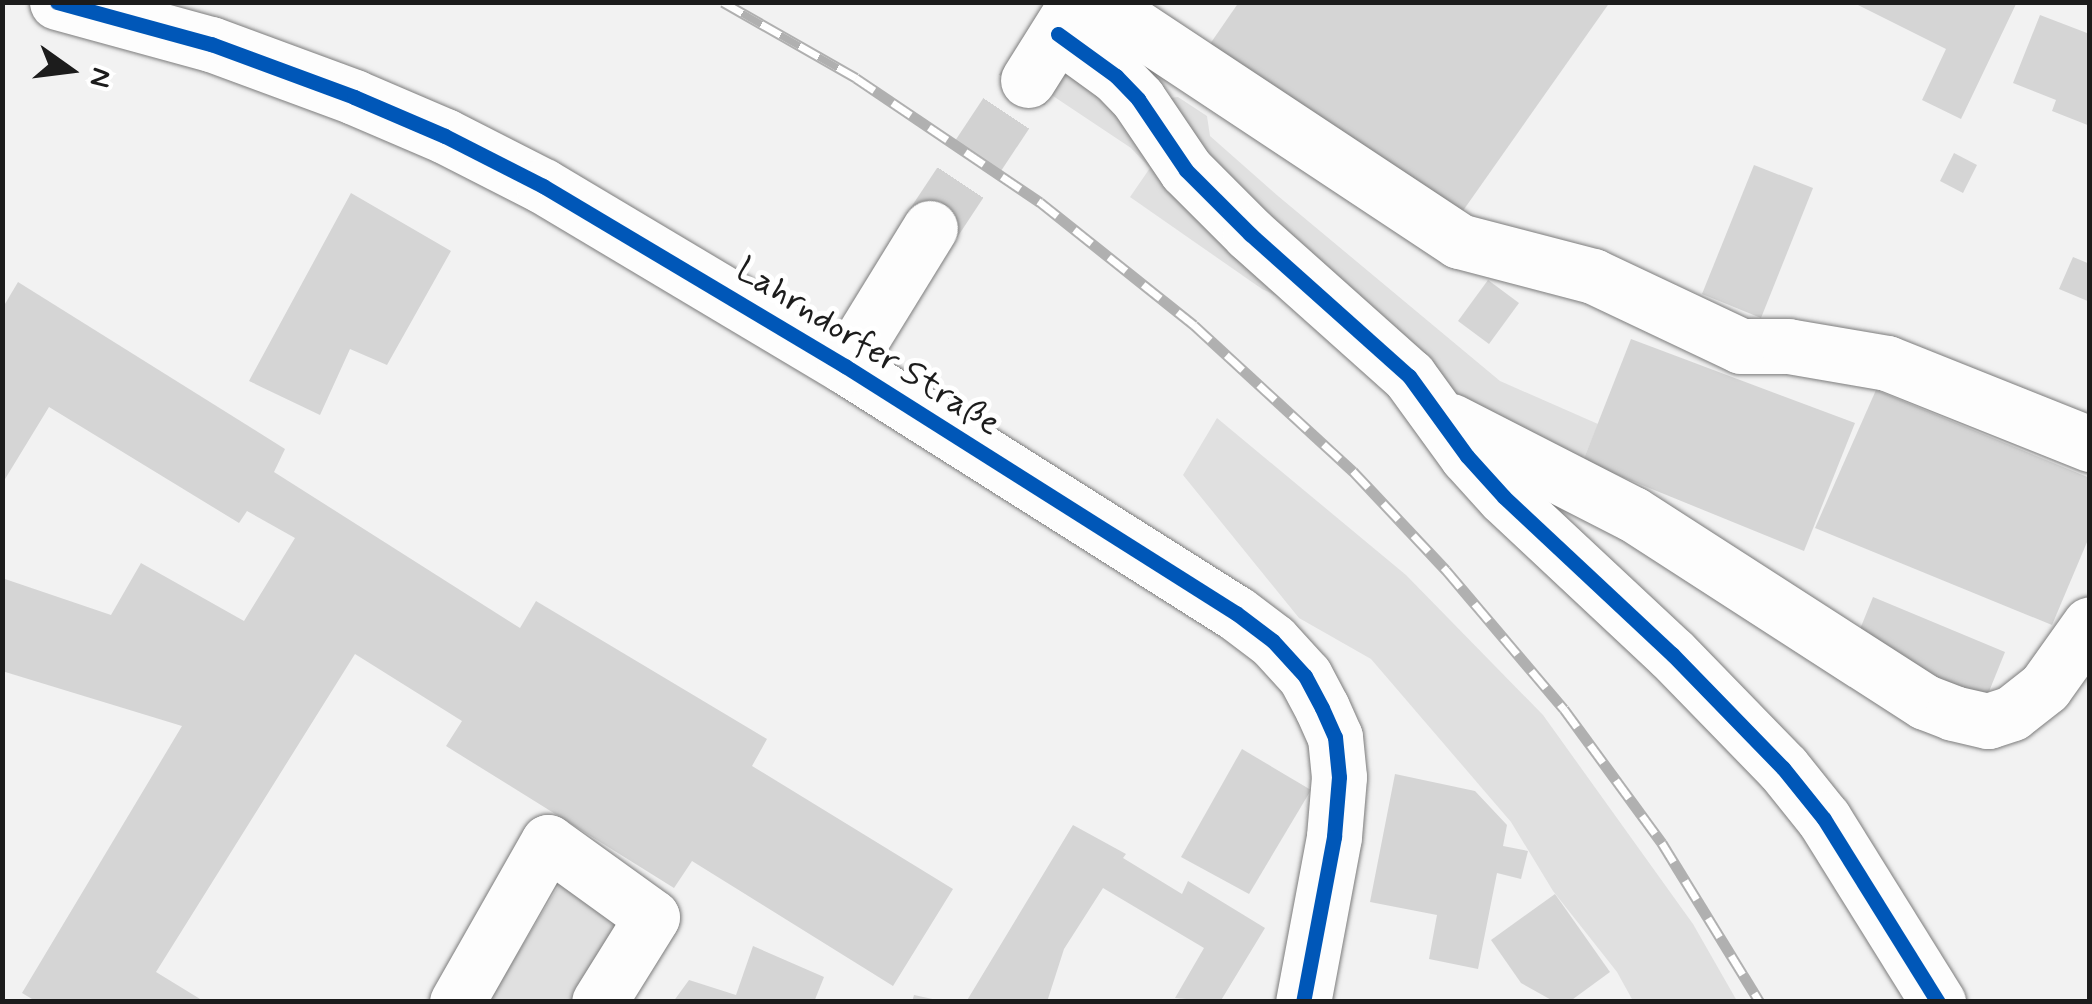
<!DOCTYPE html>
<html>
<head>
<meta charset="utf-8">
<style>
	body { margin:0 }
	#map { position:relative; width:2092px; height:1004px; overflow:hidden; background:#f2f2f2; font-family:Mynerve,sans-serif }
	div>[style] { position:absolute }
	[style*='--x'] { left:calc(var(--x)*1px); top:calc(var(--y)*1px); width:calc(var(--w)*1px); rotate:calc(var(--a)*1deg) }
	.green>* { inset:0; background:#e0e0e0 }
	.building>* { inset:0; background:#d5d5d5 }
	.minor-tunnel>* { height:55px; margin-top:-27.5px; transform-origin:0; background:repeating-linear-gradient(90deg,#d2d2d2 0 55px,transparent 0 83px) }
	.roads { filter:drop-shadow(0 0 2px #7c7c7c) drop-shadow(0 0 2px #7c7c7c) }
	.minor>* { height:55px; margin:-27.5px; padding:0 27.5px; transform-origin:27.5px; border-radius:27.5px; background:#fdfdfd }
	.rail>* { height:11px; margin-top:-5.5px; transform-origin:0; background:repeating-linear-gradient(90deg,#fff 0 22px,#b0b0b0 0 44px); box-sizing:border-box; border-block:2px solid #b0b0b0 }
	.cycleway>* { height:15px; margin:-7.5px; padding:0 7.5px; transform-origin:7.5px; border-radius:7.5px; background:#0057b8 }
	span { translate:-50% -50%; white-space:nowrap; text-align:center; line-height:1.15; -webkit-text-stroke:10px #fff; paint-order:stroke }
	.street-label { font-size:35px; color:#1c1c1c }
	.frame { position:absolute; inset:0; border:5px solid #1c1c1c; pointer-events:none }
	.north { position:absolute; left:20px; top:20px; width:100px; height:100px; -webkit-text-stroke:8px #fff; paint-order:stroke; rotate:104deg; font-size:28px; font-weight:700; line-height:40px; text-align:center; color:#1c1c1c }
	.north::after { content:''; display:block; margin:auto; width:35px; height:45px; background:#1c1c1c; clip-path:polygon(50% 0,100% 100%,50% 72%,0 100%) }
</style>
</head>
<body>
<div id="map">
	<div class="green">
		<div style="clip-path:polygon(1078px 71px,1336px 325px,1262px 289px,1130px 197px,1150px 168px,1131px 148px,1050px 94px,1063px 76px)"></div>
		<div style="clip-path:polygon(1178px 97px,1207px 116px,1210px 136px,1278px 196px,1500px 381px,1598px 424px,1583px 461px,1462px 402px,1329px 288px,1170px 111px,1171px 98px)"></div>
		<div style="clip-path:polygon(1217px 418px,1406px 575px,1543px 715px,1693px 924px,1737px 1001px,1633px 1001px,1617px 972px,1553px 891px,1511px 822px,1371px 659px,1299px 618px,1183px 475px)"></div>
		<div style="clip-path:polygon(566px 874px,635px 916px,583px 1001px,488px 1002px)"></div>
	</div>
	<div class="building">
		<div style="clip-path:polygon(1239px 2px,1610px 2px,1460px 215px,1210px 44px)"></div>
		<div style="clip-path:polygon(1852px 2px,2017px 2px,1961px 119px,1922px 100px,1946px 49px)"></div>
		<div style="clip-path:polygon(2040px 15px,2087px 33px,2090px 26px,2090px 126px,2052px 111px,2056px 100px,2013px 83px)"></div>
		<div style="clip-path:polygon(1954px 153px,1977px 165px,1963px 193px,1940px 181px)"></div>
		<div style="clip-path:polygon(1754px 165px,1813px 188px,1761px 318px,1702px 294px)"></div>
		<div style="clip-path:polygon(351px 193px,451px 251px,387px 365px,350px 349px,320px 415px,249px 381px)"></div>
		<div style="clip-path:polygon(2073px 257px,2090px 264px,2090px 302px,2059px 289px)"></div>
		<div style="clip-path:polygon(1488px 280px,1519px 303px,1489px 344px,1458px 321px)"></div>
		<div style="clip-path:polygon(18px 282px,285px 449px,274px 472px,520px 628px,536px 601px,767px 739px,752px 766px,953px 889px,893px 986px,692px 861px,674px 888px,446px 746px,462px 721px,355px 654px,156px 972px,205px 1002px,37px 1002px,22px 993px,182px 726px,2px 671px,2px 578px,111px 615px,141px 563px,244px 621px,295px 538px,247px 511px,239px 523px,49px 407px,2px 484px,2px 309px)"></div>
		<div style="clip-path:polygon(1631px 339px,1855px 423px,1804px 551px,1583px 461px)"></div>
		<div style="clip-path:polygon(1876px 390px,2090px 478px,2090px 535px,2052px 625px,1815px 528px)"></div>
		<div style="clip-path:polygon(1873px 597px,2005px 652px,1986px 699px,1854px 644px)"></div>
		<div style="clip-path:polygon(1242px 749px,1311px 790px,1249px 894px,1181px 857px)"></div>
		<div style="clip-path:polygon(1395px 774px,1475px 791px,1507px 825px,1503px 846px,1528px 851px,1521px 879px,1497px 873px,1478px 969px,1429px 959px,1437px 915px,1370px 902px)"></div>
		<div style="clip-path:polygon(1073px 825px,1126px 854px,1123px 858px,1182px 894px,1188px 881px,1265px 928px,1220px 1002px,1175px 998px,1204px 948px,1103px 888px,1064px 949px,1047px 1002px,966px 1002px)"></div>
		<div style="clip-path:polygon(1555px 894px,1610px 972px,1569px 1002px,1555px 1002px,1521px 983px,1491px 940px)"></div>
		<div style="clip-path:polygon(753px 946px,824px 977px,814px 1002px,673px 1002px,689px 980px,736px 995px)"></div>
		<div style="clip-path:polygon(914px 995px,937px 1000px,937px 1002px,912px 1002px)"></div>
	</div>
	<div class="minor-tunnel">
		<div style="--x:930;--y:228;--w:178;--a:-56.5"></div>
	</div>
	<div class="roads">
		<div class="minor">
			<div style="--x:57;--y:2;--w:160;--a:15.3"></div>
			<div style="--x:211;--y:44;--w:153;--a:20.3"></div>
			<div style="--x:354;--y:97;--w:99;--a:23.2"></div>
			<div style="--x:445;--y:136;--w:110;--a:27"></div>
			<div style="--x:543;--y:186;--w:352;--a:30.8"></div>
			<div style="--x:845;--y:366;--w:462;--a:32.3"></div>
			<div style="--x:1236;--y:613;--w:46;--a:37.1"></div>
			<div style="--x:1273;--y:641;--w:47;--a:47.6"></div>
			<div style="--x:1305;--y:676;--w:36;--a:62"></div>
			<div style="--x:1322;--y:708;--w:32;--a:66"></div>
			<div style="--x:1335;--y:737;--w:40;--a:84.3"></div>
			<div style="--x:1339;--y:777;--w:60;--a:94.8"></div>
			<div style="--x:1334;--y:837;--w:168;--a:100.6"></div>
			<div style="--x:1098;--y:2;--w:433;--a:33.5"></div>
			<div style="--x:1459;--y:241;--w:138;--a:14.6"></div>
			<div style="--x:1593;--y:276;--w:164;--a:25.3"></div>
			<div style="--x:1741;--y:346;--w:47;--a:0"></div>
			<div style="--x:1788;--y:346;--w:100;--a:9.7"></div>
			<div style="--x:1887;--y:363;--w:219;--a:21.8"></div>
			<div style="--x:1058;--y:34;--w:72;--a:35.9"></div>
			<div style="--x:1116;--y:76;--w:32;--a:46"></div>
			<div style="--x:1138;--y:99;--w:86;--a:55.9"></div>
			<div style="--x:1186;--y:170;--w:91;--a:45"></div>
			<div style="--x:1250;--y:234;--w:213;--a:41.8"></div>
			<div style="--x:1409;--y:376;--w:99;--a:54.1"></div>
			<div style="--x:1467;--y:456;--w:55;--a:47.9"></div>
			<div style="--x:1504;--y:497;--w:230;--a:43.1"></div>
			<div style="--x:1672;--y:654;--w:159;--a:45.8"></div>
			<div style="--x:1783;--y:768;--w:65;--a:51.2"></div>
			<div style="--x:1824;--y:819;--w:216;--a:58.1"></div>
			<div style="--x:1028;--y:80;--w:92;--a:-57.9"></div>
			<div style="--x:845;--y:366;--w:162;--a:-58.4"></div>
			<div style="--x:1451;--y:421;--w:204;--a:27.1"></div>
			<div style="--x:1633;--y:514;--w:347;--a:32.8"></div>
			<div style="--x:1925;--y:702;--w:30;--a:21"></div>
			<div style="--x:1953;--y:713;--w:36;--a:13"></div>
			<div style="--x:1988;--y:721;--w:25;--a:-18"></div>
			<div style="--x:2012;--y:713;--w:42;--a:-38.2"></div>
			<div style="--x:2045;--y:687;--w:77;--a:-54.5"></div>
			<div style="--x:457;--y:1002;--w:184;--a:-60.4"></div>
			<div style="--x:548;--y:842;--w:128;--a:35.8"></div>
			<div style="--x:652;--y:917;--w:100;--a:121.9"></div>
		</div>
	</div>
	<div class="rail">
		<div style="--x:723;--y:2;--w:153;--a:29.7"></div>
		<div style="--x:856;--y:78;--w:222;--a:34"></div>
		<div style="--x:1040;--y:202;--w:197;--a:38.6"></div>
		<div style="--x:1194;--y:325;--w:216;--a:42.6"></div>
		<div style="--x:1353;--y:471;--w:136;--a:46.8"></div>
		<div style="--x:1446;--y:570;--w:182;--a:49.7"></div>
		<div style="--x:1564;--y:709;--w:166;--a:53.8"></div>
		<div style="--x:1662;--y:843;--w:187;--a:58.4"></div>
	</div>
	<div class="cycleway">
		<div style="--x:57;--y:2;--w:160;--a:15.3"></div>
		<div style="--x:211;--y:44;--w:153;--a:20.3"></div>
		<div style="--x:354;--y:97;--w:99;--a:23.2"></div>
		<div style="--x:445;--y:136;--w:110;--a:27"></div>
		<div style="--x:543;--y:186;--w:352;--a:30.8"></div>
		<div style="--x:845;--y:366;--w:462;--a:32.3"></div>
		<div style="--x:1236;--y:613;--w:46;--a:37.1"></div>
		<div style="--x:1273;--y:641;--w:47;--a:47.6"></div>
		<div style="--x:1305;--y:676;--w:36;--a:62"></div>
		<div style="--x:1322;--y:708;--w:32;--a:66"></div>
		<div style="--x:1335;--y:737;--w:40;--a:84.3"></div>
		<div style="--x:1339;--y:777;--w:60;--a:94.8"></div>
		<div style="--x:1334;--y:837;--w:168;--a:100.6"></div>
		<div style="--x:1058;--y:34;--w:72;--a:35.9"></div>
		<div style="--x:1116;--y:76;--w:32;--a:46"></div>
		<div style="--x:1138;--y:99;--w:86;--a:55.9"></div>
		<div style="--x:1186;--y:170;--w:91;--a:45"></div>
		<div style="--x:1250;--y:234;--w:213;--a:41.8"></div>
		<div style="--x:1409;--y:376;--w:99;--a:54.1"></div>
		<div style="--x:1467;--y:456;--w:55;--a:47.9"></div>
		<div style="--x:1504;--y:497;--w:230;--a:43.1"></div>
		<div style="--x:1672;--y:654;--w:159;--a:45.8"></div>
		<div style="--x:1783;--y:768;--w:65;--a:51.2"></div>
		<div style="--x:1824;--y:819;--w:216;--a:58.1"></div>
	</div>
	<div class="street-label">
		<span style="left:868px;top:347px;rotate:32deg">Lahrndorfer Straße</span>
	</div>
	<div class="frame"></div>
	<div class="north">N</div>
</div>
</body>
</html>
